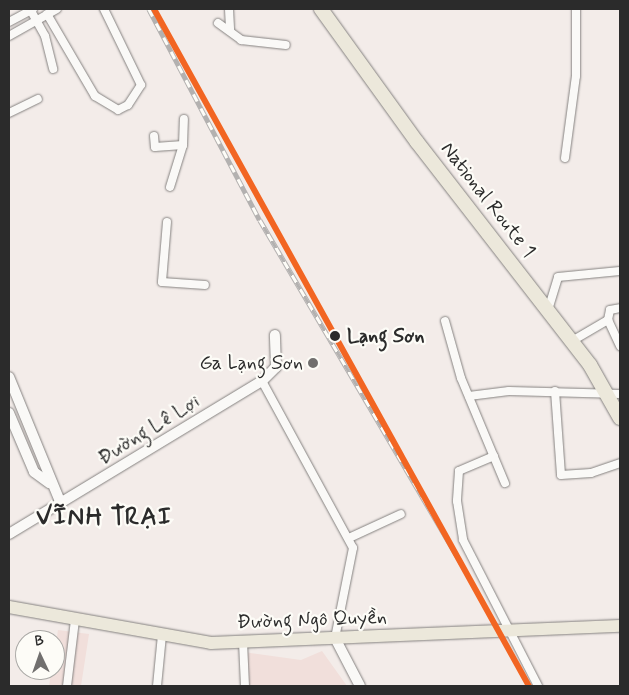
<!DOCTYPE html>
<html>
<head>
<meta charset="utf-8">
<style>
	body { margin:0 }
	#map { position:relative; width:629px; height:695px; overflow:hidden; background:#f3ece9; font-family:Mynerve,sans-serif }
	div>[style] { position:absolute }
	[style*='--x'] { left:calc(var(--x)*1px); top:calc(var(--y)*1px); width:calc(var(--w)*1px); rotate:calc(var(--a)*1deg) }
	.built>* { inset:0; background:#f1dfdb }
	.roads { filter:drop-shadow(0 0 1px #858280) drop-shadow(0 0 1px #858280) }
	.minor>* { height:8px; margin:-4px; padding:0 4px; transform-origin:4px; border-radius:4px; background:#faf9f7 }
	.tertiary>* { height:10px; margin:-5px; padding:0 5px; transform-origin:5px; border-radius:5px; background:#faf9f7 }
	.primary>* { height:12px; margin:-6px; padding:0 6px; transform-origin:6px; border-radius:6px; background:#ece8db }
	.trunk>* { height:14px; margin:-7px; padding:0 7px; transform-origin:7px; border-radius:7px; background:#ece8db }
	.rail>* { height:4.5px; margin-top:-2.25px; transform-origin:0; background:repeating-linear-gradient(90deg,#fdfcf7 0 8px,#b3b1b0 0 16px); box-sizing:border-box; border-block:1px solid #b3b1b0 }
	.rail-1>* { height:6px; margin:-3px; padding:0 3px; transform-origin:3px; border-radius:3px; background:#f26522 }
	.dots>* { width:14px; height:14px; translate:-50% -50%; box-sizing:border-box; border:2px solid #fdfcf7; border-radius:50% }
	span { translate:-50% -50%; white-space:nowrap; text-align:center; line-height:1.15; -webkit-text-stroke:4.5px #fdfcf7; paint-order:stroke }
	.street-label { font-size:20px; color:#2b2b2b }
	.stop-label { font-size:20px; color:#2b2b2b; font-weight:700 }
	.left { translate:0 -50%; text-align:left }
	.poi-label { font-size:20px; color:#2b2b2b }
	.right { translate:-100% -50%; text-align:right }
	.district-label { font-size:25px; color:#2b2b2b; font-weight:700; letter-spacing:1px }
	.frame { position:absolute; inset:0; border:10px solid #2b2b2b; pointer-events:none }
	.north { position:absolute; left:15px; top:630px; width:50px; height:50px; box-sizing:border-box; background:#fdfcf7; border:1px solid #a9a8a5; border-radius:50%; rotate:357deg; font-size:14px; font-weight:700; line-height:20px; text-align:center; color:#2b2b2b }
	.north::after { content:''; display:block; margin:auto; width:18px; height:22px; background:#716f6e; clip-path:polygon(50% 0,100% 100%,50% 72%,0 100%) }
</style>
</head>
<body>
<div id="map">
	<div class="built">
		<div style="clip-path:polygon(58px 630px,89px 634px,81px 686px,49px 686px)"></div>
		<div style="clip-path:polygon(322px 651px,347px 686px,244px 686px,243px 652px,301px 660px)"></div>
	</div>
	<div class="roads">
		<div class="minor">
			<div style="--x:30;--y:9;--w:31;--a:61"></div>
			<div style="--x:45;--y:36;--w:34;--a:76"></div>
			<div style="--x:229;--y:9;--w:22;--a:87"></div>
			<div style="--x:47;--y:14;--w:95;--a:59.7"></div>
			<div style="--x:95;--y:96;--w:27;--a:31"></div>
			<div style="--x:118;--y:110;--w:11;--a:-27"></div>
			<div style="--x:128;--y:105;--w:24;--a:-57"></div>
			<div style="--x:141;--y:85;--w:85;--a:-116"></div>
			<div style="--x:9;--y:22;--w:27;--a:-28"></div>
			<div style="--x:218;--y:23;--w:29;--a:36"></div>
			<div style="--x:241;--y:40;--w:45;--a:6.3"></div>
			<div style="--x:9;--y:36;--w:55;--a:-29.4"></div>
			<div style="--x:9;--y:113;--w:32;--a:-26"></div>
			<div style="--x:154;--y:136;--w:11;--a:85"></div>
			<div style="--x:155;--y:147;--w:28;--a:-4"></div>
			<div style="--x:565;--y:158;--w:83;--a:-82.4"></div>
			<div style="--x:576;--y:76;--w:67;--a:-90"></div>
			<div style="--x:170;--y:187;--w:44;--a:-72.8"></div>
			<div style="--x:183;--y:145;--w:26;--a:-88"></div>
			<div style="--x:167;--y:222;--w:60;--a:94.8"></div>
			<div style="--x:162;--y:282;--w:43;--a:4"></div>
			<div style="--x:548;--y:310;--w:34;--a:-73"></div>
			<div style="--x:558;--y:277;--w:62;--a:-5.5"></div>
			<div style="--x:608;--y:320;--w:29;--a:65"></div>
			<div style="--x:608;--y:320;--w:10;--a:-79"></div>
			<div style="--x:610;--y:310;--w:10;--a:-11"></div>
			<div style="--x:445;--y:321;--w:59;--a:74.3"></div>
			<div style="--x:461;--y:378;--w:114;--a:67.3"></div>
			<div style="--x:572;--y:341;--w:42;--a:-30.3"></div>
			<div style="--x:262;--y:381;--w:190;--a:61.4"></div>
			<div style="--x:353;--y:548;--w:92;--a:101.3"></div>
			<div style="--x:555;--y:391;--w:84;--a:85.9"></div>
			<div style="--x:561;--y:475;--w:30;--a:-4"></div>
			<div style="--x:591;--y:473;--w:31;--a:-19"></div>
			<div style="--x:469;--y:396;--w:40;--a:-7.1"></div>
			<div style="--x:509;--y:391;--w:111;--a:1.5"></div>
			<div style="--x:494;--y:456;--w:38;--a:157"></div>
			<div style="--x:459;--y:471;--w:30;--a:94"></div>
			<div style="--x:457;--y:501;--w:39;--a:81"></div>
			<div style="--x:463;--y:540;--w:164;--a:62.8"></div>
			<div style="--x:349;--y:538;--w:57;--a:-24.8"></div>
			<div style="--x:243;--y:642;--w:44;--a:87.4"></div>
			<div style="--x:67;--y:686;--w:66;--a:-83.1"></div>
			<div style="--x:157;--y:686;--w:51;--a:-84.4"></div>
		</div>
		<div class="tertiary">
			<div style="--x:9;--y:377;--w:137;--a:67.7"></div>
			<div style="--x:9;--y:413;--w:64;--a:67"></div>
			<div style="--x:34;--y:472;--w:19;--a:36"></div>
			<div style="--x:9;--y:534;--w:296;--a:-31.2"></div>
			<div style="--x:262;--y:381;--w:20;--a:-45"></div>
			<div style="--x:276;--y:367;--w:32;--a:-92"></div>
			<div style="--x:335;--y:638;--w:54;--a:62.5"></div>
		</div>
		<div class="primary">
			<div style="--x:9;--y:607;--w:205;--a:10.1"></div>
			<div style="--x:211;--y:643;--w:409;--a:-2.4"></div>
		</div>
		<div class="trunk">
			<div style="--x:321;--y:9;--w:164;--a:54.2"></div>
			<div style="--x:417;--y:142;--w:282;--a:52.2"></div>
			<div style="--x:590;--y:365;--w:61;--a:60.5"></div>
		</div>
	</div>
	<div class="rail">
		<div style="--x:149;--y:9;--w:238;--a:62.3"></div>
		<div style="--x:260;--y:220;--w:399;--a:59.6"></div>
	</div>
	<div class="rail-1">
		<div style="--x:154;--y:9;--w:774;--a:61.02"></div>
	</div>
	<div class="dots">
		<div style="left:335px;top:336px;background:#2b2b2b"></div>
		<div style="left:313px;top:363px;background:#716f6e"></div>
	</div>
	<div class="street-label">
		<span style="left:488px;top:200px;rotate:52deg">National Route 1</span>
		<span style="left:149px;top:430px;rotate:-32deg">Đường Lê Lợi</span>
		<span style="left:312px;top:620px;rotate:-2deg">Đường Ngô Quyền</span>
	</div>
	<div class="stop-label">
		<span class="left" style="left:347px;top:336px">Lạng Sơn</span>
	</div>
	<div class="poi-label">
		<span class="right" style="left:303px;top:363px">Ga Lạng Sơn</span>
	</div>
	<div class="district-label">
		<span style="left:104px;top:518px">VĨNH TRẠI</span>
	</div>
	<div class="frame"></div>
	<div class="north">B</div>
</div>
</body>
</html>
